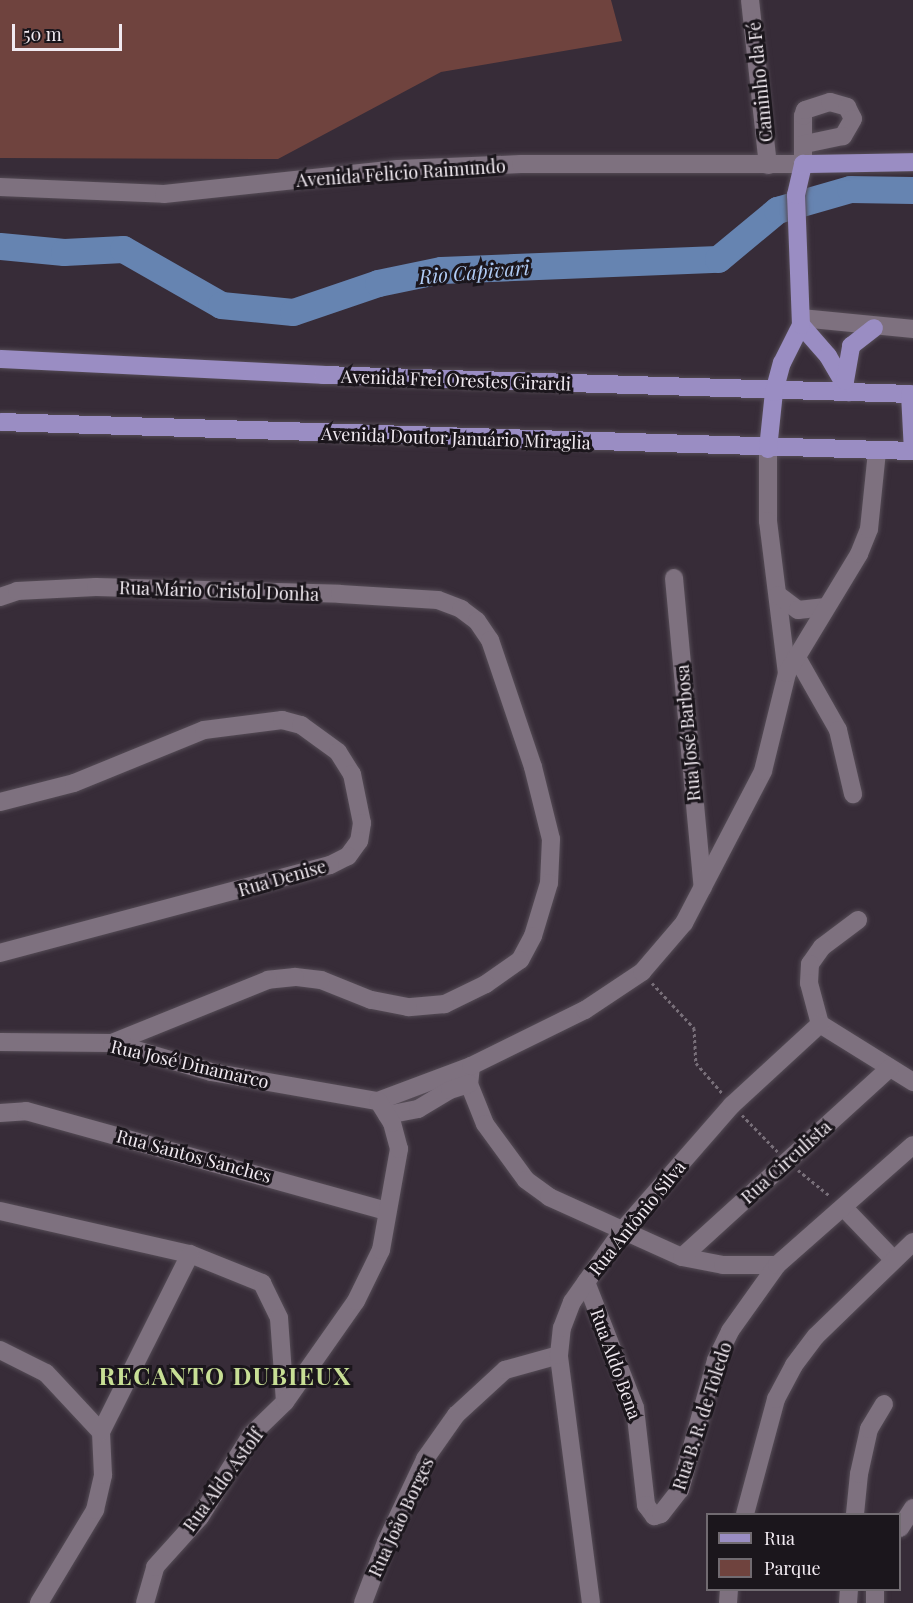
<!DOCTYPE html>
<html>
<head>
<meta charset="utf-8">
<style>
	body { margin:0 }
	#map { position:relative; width:913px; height:1603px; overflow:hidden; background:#372c38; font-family:"Playfair Display",serif }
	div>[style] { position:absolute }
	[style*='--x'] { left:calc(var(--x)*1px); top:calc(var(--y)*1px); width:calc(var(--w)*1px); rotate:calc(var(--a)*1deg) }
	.green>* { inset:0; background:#6f433e }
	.river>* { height:27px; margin:-13.5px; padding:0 13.5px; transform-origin:13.5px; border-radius:13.5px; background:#6684b1 }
	.path>* { height:3px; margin-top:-1.5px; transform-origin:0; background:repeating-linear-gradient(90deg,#786f79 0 3px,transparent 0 6px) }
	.roads { filter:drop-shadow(0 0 2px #554c56) drop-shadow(0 0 2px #554c56) }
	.minor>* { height:18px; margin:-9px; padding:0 9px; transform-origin:9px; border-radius:9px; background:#7e717f }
	.major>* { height:18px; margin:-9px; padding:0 9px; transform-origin:9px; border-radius:9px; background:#9a8dc3 }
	span { translate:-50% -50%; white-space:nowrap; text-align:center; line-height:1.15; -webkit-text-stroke:6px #1b161c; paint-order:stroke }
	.street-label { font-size:18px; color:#f1eaf1 }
	.water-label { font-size:20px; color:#b1ccf5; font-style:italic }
	.district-label { font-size:24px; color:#c8df95; font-weight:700; letter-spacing:1.5px }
	.legend { position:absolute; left:706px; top:1513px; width:195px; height:78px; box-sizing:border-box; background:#1b161c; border:2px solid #716b71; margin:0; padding:8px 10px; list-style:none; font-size:18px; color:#f1eaf1 }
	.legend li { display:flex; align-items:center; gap:12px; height:30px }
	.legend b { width:30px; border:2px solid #716b71 }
	.scale { position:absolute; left:12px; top:24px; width:110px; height:27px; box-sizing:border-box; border:3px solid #f1eaf1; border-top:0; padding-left:8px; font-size:18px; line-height:21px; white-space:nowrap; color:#f1eaf1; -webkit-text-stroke:4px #1b161c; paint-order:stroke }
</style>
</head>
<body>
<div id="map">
	<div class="green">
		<div style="clip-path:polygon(0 0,611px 0,622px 41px,441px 72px,278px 159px,0 158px)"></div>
	</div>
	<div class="river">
		<div style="--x:0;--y:246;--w:64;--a:5.4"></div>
		<div style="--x:64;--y:252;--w:59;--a:-2.9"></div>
		<div style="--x:123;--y:249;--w:113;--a:29.7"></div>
		<div style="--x:221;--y:305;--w:72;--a:5.6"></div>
		<div style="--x:293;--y:312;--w:90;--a:-18.8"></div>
		<div style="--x:378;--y:283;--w:64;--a:-11.7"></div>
		<div style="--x:441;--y:270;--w:277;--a:-2.3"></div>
		<div style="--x:718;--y:259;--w:77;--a:-39.7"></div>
		<div style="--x:777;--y:210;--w:76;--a:-16"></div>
		<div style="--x:850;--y:189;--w:63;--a:0.9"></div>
	</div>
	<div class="path">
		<div style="--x:652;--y:983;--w:62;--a:47"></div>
		<div style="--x:694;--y:1028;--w:35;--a:87"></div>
		<div style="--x:696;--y:1063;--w:40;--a:49"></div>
		<div style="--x:742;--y:1115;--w:52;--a:45.8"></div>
		<div style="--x:798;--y:1170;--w:41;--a:39.1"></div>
	</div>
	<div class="roads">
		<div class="minor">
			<div style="--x:750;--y:0;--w:166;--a:83.8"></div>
			<div style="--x:0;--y:187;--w:164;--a:2.4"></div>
			<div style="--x:164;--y:194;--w:235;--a:-6.1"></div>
			<div style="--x:398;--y:169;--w:123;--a:-2.3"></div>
			<div style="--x:521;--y:164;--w:282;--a:0"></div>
			<div style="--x:803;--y:164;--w:48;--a:-90"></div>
			<div style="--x:803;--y:116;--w:6;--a:-72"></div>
			<div style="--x:805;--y:110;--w:26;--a:-18"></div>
			<div style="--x:830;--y:102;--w:18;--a:16"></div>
			<div style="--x:847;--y:107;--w:13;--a:63"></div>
			<div style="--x:853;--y:119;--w:20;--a:120"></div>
			<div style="--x:843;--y:136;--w:40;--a:168"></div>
			<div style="--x:801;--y:318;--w:113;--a:5.6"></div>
			<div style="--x:768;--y:449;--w:72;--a:90"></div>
			<div style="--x:768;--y:521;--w:153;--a:82.9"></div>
			<div style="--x:674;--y:578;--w:311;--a:84.7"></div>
			<div style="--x:778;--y:595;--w:25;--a:37"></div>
			<div style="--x:798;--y:610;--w:28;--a:-6"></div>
			<div style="--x:0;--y:597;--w:18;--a:-19"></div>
			<div style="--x:17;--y:591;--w:79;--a:-2.9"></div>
			<div style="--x:96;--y:587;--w:244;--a:1.6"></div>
			<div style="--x:340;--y:594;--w:98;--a:3.5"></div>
			<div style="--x:438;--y:600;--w:25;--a:21"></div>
			<div style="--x:461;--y:609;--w:20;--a:37"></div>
			<div style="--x:477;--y:621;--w:23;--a:56"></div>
			<div style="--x:490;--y:640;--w:134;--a:71.3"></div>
			<div style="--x:533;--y:767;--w:74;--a:76"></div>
			<div style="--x:551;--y:839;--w:44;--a:92.6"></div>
			<div style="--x:549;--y:883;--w:55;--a:106.8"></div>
			<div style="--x:533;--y:936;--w:27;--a:118"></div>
			<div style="--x:520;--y:960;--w:42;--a:144.8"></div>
			<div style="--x:486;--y:984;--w:46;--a:154"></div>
			<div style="--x:445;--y:1004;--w:37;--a:175"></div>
			<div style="--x:408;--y:1007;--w:38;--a:-169"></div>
			<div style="--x:371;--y:1000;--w:54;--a:-158.2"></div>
			<div style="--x:321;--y:980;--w:26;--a:-173"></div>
			<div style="--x:295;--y:977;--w:27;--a:174"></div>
			<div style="--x:268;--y:980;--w:168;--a:158"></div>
			<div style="--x:796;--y:656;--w:85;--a:60.4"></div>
			<div style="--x:838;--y:730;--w:66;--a:76.8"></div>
			<div style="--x:0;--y:802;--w:76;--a:-14.4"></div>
			<div style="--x:74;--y:783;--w:140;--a:-22.2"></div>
			<div style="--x:204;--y:730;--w:79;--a:-7.3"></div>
			<div style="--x:282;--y:720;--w:20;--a:15"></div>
			<div style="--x:301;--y:725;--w:46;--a:36.1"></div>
			<div style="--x:338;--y:752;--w:26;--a:58"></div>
			<div style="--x:352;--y:774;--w:50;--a:78.5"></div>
			<div style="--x:362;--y:823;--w:18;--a:99"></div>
			<div style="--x:359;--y:841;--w:19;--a:126"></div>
			<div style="--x:348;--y:856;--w:20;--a:153"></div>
			<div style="--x:330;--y:865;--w:342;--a:165.1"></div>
			<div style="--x:858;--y:920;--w:45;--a:143.1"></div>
			<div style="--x:822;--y:947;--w:21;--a:125"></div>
			<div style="--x:810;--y:964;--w:19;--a:93"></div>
			<div style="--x:809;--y:983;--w:42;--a:75"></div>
			<div style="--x:820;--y:1024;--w:110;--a:31.9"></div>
			<div style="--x:0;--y:1042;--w:112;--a:0.5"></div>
			<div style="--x:112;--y:1043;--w:103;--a:16.3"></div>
			<div style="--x:211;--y:1072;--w:169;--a:9.9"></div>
			<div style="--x:471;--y:1066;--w:18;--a:96"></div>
			<div style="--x:469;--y:1084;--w:43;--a:68.2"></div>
			<div style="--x:485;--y:1124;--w:69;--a:53.8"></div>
			<div style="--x:526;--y:1180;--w:29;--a:36"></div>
			<div style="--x:549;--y:1197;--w:146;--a:24.3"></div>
			<div style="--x:682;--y:1257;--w:42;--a:11"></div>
			<div style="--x:723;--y:1265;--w:54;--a:0"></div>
			<div style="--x:378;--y:1101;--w:99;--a:-20.6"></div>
			<div style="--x:471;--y:1066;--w:127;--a:-26.2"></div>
			<div style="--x:585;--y:1010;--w:69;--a:-33.7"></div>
			<div style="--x:642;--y:972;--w:65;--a:-49.4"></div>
			<div style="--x:684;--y:923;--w:171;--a:-62.5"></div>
			<div style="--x:763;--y:771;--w:101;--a:-76.2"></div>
			<div style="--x:787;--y:673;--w:139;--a:-58.8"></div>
			<div style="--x:859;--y:554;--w:27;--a:-68"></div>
			<div style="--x:869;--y:529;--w:78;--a:-84.1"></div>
			<div style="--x:0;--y:1113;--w:26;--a:-4"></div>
			<div style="--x:26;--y:1111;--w:375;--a:15.5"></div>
			<div style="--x:387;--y:1115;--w:32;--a:-11"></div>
			<div style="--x:418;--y:1109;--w:37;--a:-31"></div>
			<div style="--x:450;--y:1090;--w:20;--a:-18"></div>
			<div style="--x:845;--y:1209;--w:69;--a:46.2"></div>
			<div style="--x:0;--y:1211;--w:195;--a:12.8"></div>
			<div style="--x:190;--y:1254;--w:78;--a:21.9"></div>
			<div style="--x:262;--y:1283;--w:39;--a:64"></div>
			<div style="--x:279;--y:1318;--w:84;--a:85.9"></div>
			<div style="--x:682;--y:1257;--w:281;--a:-42.3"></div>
			<div style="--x:586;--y:1282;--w:135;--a:68.7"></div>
			<div style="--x:635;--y:1408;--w:98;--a:83.5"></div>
			<div style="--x:646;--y:1505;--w:14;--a:54"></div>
			<div style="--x:654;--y:1516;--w:7;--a:-16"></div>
			<div style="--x:661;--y:1514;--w:31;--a:-52"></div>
			<div style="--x:680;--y:1490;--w:135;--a:-74.5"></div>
			<div style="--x:716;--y:1360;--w:32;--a:-64"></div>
			<div style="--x:730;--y:1331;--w:81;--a:-54.5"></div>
			<div style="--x:777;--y:1265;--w:181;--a:-41.4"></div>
			<div style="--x:0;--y:1350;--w:51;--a:26.6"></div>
			<div style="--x:46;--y:1373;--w:81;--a:47"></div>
			<div style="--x:745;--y:1514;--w:119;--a:-74.9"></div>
			<div style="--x:776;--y:1399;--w:38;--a:-62"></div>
			<div style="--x:794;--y:1365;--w:36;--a:-53"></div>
			<div style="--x:816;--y:1336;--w:135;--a:-44.1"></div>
			<div style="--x:855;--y:1514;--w:40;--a:-84.3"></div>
			<div style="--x:859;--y:1474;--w:46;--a:-77.5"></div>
			<div style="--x:869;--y:1429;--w:29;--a:-59"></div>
			<div style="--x:900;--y:1528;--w:24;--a:-57"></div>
			<div style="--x:39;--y:1603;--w:109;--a:-58.9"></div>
			<div style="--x:95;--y:1510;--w:36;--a:-77"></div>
			<div style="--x:103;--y:1475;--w:43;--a:-92.7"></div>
			<div style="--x:101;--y:1432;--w:199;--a:-63.4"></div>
			<div style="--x:145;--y:1603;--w:37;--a:-74"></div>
			<div style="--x:155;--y:1567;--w:67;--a:-48"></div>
			<div style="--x:200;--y:1517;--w:97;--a:-58.1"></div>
			<div style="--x:251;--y:1435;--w:47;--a:-44.1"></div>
			<div style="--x:285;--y:1402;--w:123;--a:-54.9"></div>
			<div style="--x:356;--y:1301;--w:57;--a:-63.9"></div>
			<div style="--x:381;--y:1250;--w:103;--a:-79.9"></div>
			<div style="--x:399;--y:1149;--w:27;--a:-105"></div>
			<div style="--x:392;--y:1123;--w:26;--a:-122"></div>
			<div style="--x:363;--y:1603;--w:65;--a:-69.3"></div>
			<div style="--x:386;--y:1542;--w:92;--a:-64.8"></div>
			<div style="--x:425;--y:1459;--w:54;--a:-54.8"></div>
			<div style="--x:456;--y:1415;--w:67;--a:-42.6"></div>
			<div style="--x:505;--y:1370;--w:56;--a:-15.5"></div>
			<div style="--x:591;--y:1603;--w:250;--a:-97.4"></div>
			<div style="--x:559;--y:1355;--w:27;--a:-84"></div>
			<div style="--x:562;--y:1328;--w:28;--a:-69"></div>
			<div style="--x:572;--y:1302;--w:87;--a:-54.8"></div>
			<div style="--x:622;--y:1231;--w:167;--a:-48.9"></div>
			<div style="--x:732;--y:1105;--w:120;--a:-42.6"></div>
			<div style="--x:728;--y:1603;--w:13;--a:-86"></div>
			<div style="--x:848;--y:1603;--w:13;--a:-86"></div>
			<div style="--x:875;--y:1603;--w:13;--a:-90"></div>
		</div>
		<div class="major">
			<div style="--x:801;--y:325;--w:41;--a:48.9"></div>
			<div style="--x:828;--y:356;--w:42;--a:59.7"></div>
			<div style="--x:0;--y:359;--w:323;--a:2.8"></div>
			<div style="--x:323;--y:375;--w:587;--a:1.85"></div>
			<div style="--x:910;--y:394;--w:57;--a:87"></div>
			<div style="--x:913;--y:451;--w:913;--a:-178.18"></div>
			<div style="--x:845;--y:381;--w:36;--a:-80"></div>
			<div style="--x:851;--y:346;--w:29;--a:-38"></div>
			<div style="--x:768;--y:449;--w:57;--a:-84"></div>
			<div style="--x:774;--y:392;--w:30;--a:-75"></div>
			<div style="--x:782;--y:363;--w:42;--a:-63.4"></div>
			<div style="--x:801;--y:325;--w:130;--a:-92.2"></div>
			<div style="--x:796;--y:195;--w:32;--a:-77"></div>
			<div style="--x:803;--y:164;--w:110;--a:-1"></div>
		</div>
	</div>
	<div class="street-label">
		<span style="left:760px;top:82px;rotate:-96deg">Caminho da Fé</span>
		<span style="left:401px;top:173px;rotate:-4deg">Avenida Felicio Raimundo</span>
		<span style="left:456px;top:380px;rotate:2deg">Avenida Frei Orestes Girardi</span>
		<span style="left:456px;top:438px;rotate:2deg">Avenida Doutor Januário Miraglia</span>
		<span style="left:219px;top:591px;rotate:2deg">Rua Mário Cristol Donha</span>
		<span style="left:688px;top:733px;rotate:-95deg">Rua José Barbosa</span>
		<span style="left:282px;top:878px;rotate:-16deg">Rua Denise</span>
		<span style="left:190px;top:1064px;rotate:13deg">Rua José Dinamarco</span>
		<span style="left:194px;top:1156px;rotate:15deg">Rua Santos Sanches</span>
		<span style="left:786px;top:1162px;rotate:-42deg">Rua Circulista</span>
		<span style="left:637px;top:1218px;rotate:-51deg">Rua Antônio Silva</span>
		<span style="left:616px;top:1364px;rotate:70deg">Rua Aldo Bena</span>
		<span style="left:702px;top:1416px;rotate:-72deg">Rua B. R. de Toledo</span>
		<span style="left:223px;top:1480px;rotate:-54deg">Rua Aldo Astolf</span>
		<span style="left:401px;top:1517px;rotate:-65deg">Rua João Borges</span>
	</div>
	<div class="water-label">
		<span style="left:474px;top:271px;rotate:-5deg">Rio Capivari</span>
	</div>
	<div class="district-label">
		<span style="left:225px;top:1376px">RECANTO DUBIEUX</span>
	</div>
	<ul class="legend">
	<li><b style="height:8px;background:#9a8dc3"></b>Rua</li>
	<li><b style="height:16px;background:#6f433e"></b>Parque</li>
	</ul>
	<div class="scale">50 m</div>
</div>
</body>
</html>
